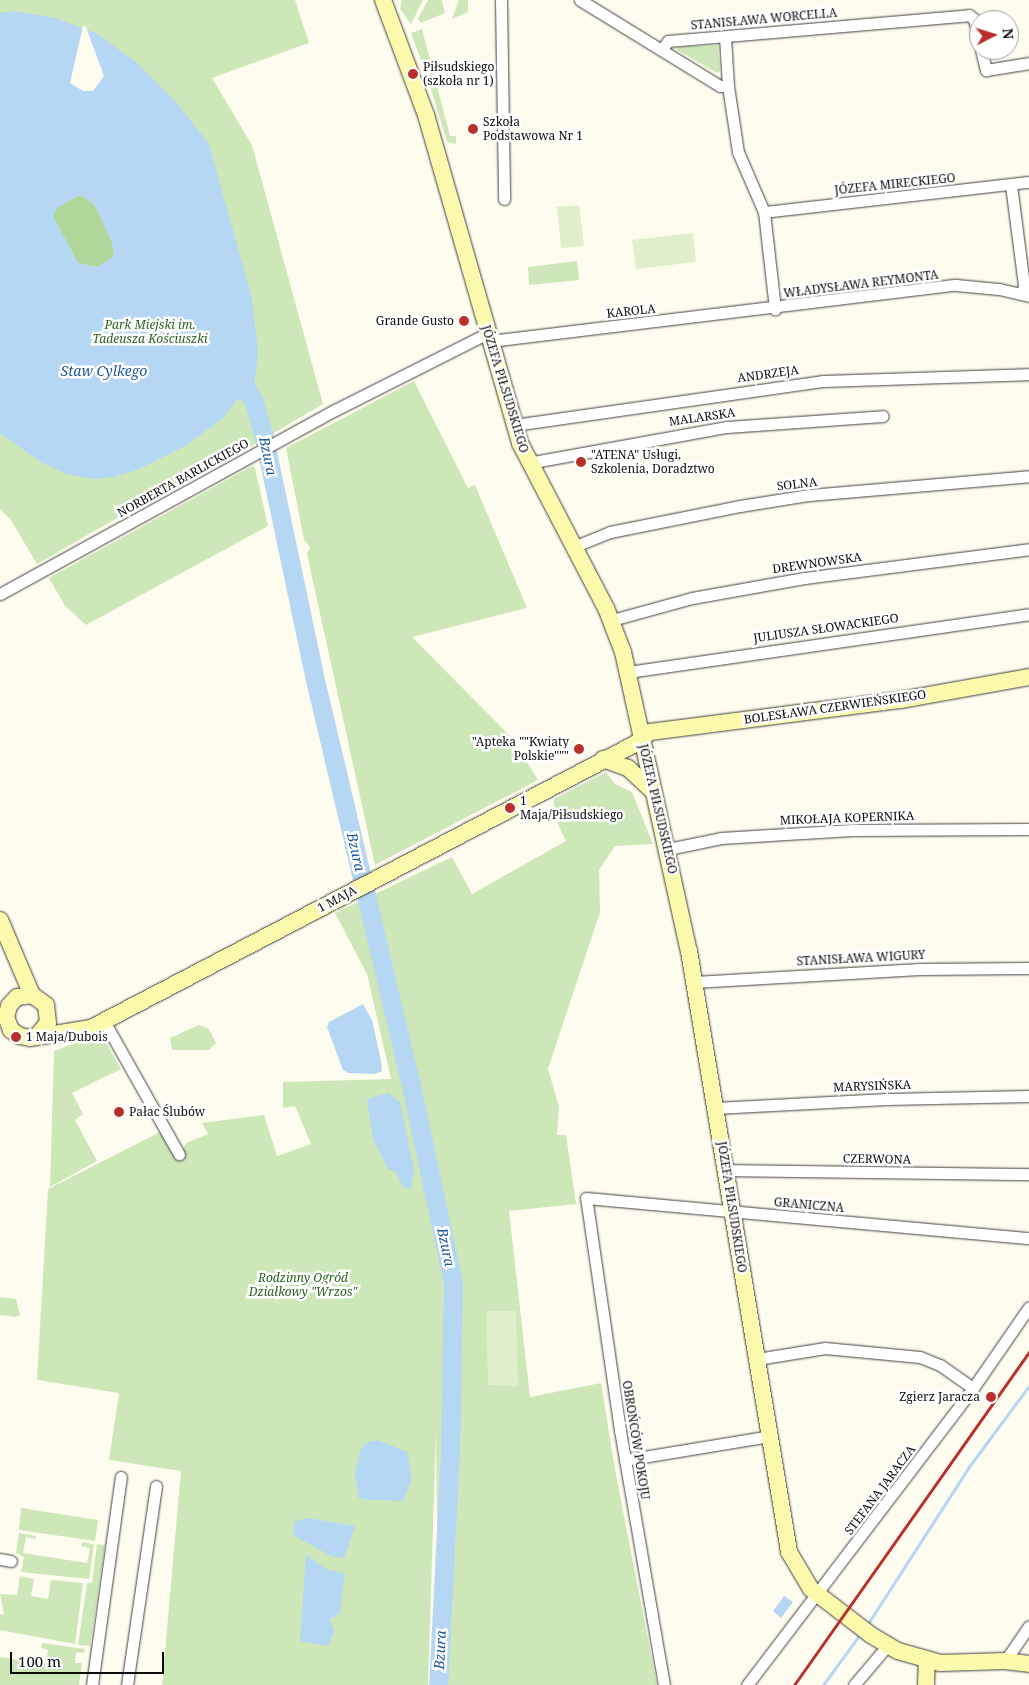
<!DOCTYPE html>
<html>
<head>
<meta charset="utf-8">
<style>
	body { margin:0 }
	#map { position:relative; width:1029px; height:1685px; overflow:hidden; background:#fefcee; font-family:"Noto Serif",serif }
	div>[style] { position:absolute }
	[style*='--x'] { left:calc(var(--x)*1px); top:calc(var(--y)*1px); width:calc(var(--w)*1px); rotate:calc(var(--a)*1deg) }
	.green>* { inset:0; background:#cde7b9 }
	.forest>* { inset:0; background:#b0d799 }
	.pitch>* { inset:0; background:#dfefcb }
	.water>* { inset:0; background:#b5d7f3 }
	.pier>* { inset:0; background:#fefcee }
	.stream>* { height:3px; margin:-1.5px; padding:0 1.5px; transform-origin:1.5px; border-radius:1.5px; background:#b5d7f3 }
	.river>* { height:19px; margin:-9.5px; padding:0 9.5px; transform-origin:9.5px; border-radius:9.5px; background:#b5d7f3 }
	.roads { filter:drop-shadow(0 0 1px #404040) drop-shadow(0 0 1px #404040) }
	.street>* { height:11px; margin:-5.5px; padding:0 5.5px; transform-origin:5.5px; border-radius:5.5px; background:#fff }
	.secondary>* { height:16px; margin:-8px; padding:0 8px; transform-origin:8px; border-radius:8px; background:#fbf9ac }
	.rail>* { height:3px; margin:-1.5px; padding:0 1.5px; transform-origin:1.5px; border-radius:1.5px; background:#b7302b }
	.dots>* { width:14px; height:14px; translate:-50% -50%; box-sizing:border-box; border:2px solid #fff; border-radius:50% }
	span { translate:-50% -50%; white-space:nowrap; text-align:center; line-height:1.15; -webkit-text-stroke:5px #fff; paint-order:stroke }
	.street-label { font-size:12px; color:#0d0d0d }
	.poi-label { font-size:12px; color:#0d0d0d }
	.left { translate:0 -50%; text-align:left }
	.right { translate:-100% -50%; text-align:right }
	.park-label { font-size:12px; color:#296220; font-style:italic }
	.water-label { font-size:14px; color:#1c5899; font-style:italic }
	.north { position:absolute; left:969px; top:10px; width:50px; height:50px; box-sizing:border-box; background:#fff; border:1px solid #9e9e9e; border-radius:50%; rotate:85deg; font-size:14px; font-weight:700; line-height:20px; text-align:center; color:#0d0d0d }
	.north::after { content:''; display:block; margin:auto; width:18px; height:22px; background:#b7302b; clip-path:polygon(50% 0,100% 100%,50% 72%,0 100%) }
	.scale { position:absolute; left:10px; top:1652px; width:154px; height:22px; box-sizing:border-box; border:2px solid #0d0d0d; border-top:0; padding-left:6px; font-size:15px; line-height:18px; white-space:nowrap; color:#0d0d0d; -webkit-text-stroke:4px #fff; paint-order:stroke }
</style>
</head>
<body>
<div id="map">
	<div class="green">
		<div style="clip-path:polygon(0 0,295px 0,309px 43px,212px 78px,252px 145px,323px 404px,218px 466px,126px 513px,37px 564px,11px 520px,0 509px)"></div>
		<div style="clip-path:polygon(402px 0,423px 0,411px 24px,400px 9px)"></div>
		<div style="clip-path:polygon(428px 0,442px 0,445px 13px,421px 23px,418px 19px)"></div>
		<div style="clip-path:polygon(459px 0,468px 0,468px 12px,452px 19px)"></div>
		<div style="clip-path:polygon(422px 29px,450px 136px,456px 136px,456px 144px,447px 142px,426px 73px,427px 67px,424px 68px,411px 33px)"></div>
		<div style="clip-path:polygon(718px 45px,720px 71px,717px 73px,677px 50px,679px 47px)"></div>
		<div style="clip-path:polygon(577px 261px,579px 280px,529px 285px,528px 267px)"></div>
		<div style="clip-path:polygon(414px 381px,468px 488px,475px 485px,527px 608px,412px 637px,513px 739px,538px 780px,375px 865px,307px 554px,310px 547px,304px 540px,286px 448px)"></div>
		<div style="clip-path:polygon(252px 466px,255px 468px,268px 526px,86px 625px,65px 606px,49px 578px)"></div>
		<div style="clip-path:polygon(606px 772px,615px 784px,632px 792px,653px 844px,615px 846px,599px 870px,600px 912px,548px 1069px,559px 1107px,557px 1135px,566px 1135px,576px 1204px,509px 1211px,530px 1397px,601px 1383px,616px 1475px,657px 1685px,439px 1685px,436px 1432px,428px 1685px,162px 1685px,181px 1471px,109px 1460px,119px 1393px,37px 1380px,48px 1189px,162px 1131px,182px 1152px,186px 1143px,208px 1134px,202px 1123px,264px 1115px,277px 1156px,311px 1144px,295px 1106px,283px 1108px,283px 1082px,391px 1079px,367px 974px,335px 913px,452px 857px,472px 894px,566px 841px,553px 814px,554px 799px)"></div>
		<div style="clip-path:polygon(199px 1025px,209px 1029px,216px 1043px,209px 1050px,172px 1050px,170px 1038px)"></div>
		<div style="clip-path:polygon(101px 1034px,121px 1069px,72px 1093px,83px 1114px,75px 1120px,97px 1161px,50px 1187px,54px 1051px)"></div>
		<div style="clip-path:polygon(0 1297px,16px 1299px,20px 1315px,16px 1317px,0 1315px)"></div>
		<div style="clip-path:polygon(21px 1508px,98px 1520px,95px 1541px,19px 1530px)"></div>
		<div style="clip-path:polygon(19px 1533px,36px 1536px,35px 1539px,26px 1537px,23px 1553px,87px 1563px,90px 1548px,81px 1546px,82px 1542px,94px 1544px,89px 1579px,21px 1572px,24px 1557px,16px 1553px)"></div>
		<div style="clip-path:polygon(97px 1544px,105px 1545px,90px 1646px,78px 1645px,87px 1583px,92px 1583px)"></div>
		<div style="clip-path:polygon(20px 1576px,34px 1579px,31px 1596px,48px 1599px,51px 1580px,83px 1583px,75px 1644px,0 1630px,0 1615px,4px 1614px,0 1594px,17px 1595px)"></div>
		<div style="clip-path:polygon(43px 1643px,85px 1649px,84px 1653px,76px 1652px,75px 1663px,82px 1663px,79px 1685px,0 1685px,0 1657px,46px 1664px,48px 1650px,41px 1648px)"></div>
	</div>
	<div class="forest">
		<div style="clip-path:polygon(80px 195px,94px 204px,112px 242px,114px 256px,97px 267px,78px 263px,53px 216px,58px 207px)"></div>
	</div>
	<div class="pitch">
		<div style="clip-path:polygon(579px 205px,584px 246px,561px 248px,557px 207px)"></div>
		<div style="clip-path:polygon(693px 233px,696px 262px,636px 269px,632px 240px)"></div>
		<div style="clip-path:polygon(486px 1311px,516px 1311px,518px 1386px,488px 1385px)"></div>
	</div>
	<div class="water">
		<div style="clip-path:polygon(evenodd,15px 11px,55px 18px,96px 33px,136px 62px,176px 102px,209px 144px,252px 298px,258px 351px,253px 399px,237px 400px,222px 419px,185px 446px,137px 470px,114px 477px,94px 479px,67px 474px,42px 463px,0 433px,0 13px,15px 11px,80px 195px,94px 204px,112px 242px,114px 256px,97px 267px,78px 263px,53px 216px,58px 207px,80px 195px)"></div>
		<div style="clip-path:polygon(363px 1004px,372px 1020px,381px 1061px,382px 1071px,375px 1074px,348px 1073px,343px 1070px,327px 1027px,329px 1022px)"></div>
		<div style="clip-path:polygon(388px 1093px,400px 1102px,414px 1170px,411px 1189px,403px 1187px,396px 1172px,388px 1169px,373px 1140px,367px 1099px)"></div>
		<div style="clip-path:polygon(378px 1440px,407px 1452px,412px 1480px,403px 1501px,359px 1499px,355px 1474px,361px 1449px,368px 1442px)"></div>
		<div style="clip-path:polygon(308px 1518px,355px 1526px,344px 1558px,331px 1556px,293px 1535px,295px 1521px)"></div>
		<div style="clip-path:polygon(306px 1555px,326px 1569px,345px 1574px,340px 1613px,330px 1619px,334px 1632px,328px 1646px,300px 1641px)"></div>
		<div style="clip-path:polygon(784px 1596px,793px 1602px,781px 1618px,773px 1611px)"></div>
	</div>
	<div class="pier">
		<div style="clip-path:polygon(83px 26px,86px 27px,104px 76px,93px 91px,83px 91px,70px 83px)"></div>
	</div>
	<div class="stream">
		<div style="--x:867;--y:1625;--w:187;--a:-57.2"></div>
		<div style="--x:968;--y:1468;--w:102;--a:-53.4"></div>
		<div style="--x:823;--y:1685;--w:63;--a:-54"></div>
	</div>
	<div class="river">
		<div style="--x:238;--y:379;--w:25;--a:53"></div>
		<div style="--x:253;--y:399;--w:35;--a:74"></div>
		<div style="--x:263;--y:433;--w:257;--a:78.1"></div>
		<div style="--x:316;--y:684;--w:408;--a:76.7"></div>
		<div style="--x:410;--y:1081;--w:207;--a:78"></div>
		<div style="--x:453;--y:1283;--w:168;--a:91"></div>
		<div style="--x:450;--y:1451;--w:234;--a:92.9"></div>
	</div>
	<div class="roads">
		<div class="street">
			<div style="--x:501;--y:0;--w:199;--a:89.1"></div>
			<div style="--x:580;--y:0;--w:164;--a:31.6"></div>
			<div style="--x:720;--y:86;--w:8;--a:0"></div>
			<div style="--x:728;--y:86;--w:67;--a:81.4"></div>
			<div style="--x:738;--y:152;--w:65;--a:66.6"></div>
			<div style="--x:764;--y:212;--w:98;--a:83.5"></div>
			<div style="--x:725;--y:37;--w:49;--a:86.5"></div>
			<div style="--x:662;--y:49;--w:10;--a:-53"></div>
			<div style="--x:668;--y:41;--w:302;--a:-4.9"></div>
			<div style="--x:969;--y:15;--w:6;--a:39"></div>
			<div style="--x:974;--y:19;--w:22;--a:77"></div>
			<div style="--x:981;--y:50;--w:21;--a:76"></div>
			<div style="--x:986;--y:70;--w:44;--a:-9.2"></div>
			<div style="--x:1011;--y:185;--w:101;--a:82.6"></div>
			<div style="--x:1024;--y:285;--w:9;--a:103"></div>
			<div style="--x:764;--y:212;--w:267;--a:-6.5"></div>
			<div style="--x:490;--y:341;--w:469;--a:-6.9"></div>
			<div style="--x:956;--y:285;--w:43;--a:5.3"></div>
			<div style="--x:999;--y:289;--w:31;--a:13"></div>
			<div style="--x:514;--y:425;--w:311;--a:-8.1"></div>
			<div style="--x:822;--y:381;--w:207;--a:-1.9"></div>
			<div style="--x:528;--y:463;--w:202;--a:-10.3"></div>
			<div style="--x:727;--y:427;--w:156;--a:-4"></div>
			<div style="--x:573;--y:547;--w:40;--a:-22"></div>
			<div style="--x:610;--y:532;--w:133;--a:-11.3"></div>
			<div style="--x:740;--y:506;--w:70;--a:-9.1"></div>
			<div style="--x:809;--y:495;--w:221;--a:-4.9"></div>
			<div style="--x:0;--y:594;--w:382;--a:-28.8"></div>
			<div style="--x:335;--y:410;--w:171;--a:-26.7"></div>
			<div style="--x:612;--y:620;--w:83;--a:-15.4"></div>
			<div style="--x:692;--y:598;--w:114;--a:-10.1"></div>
			<div style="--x:804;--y:578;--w:227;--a:-7.3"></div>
			<div style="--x:628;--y:672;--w:405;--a:-8.2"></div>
			<div style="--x:668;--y:849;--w:54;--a:-11.7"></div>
			<div style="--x:721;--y:838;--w:131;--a:-3.5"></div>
			<div style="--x:852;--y:830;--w:177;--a:-0.3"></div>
			<div style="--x:694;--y:982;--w:226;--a:-3.3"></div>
			<div style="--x:920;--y:969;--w:109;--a:-0.5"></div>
			<div style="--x:104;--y:1021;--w:153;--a:60.6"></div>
			<div style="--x:715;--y:1108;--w:172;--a:-3"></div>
			<div style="--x:887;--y:1099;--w:142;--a:-1.2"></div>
			<div style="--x:726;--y:1170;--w:303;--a:0.8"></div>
			<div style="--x:757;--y:1359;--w:69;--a:-9.2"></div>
			<div style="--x:825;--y:1348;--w:95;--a:5.4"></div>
			<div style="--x:920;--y:1357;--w:22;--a:22"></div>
			<div style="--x:940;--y:1365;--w:40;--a:34.9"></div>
			<div style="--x:625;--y:1460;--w:147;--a:-9.4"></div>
			<div style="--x:0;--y:1559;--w:11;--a:10"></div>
			<div style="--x:1005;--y:1661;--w:42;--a:-55.6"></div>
			<div style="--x:92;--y:1685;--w:210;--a:-82.1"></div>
			<div style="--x:127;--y:1685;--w:201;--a:-81.7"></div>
			<div style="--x:664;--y:1685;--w:259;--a:-99.8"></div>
			<div style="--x:620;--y:1430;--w:234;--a:-98.3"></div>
			<div style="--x:586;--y:1198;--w:445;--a:5.2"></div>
			<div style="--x:747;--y:1685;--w:373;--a:-52.7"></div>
			<div style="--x:973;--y:1388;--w:98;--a:-55.3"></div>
			<div style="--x:854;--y:1685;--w:51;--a:-49.8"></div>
		</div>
		<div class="secondary">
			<div style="--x:383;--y:0;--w:123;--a:69.5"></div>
			<div style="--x:426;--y:115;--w:341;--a:74"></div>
			<div style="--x:520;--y:443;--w:186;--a:62.5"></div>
			<div style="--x:606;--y:608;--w:47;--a:68.9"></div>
			<div style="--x:623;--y:652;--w:306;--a:77.6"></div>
			<div style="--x:689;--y:951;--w:609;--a:80.55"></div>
			<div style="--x:789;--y:1552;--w:43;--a:59.3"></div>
			<div style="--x:811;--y:1589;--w:76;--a:37.5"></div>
			<div style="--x:871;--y:1635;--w:31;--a:31"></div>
			<div style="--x:898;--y:1651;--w:44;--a:15.9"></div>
			<div style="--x:940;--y:1663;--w:65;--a:-1.8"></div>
			<div style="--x:1005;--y:1661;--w:24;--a:7"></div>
			<div style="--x:603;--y:759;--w:27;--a:20"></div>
			<div style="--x:628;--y:768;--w:34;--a:43"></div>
			<div style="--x:0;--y:920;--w:82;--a:66.9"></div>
			<div style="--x:37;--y:1036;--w:17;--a:-50"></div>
			<div style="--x:48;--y:1023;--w:18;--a:-96"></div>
			<div style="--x:46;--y:1005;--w:17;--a:-144"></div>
			<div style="--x:32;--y:995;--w:15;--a:172"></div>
			<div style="--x:17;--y:997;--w:12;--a:132"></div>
			<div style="--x:9;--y:1006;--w:11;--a:105"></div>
			<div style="--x:6;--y:1017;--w:14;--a:69"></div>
			<div style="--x:11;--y:1030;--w:11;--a:34"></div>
			<div style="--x:20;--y:1036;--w:10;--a:11"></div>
			<div style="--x:30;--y:1038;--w:62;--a:-9.3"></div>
			<div style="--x:91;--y:1028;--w:614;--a:-27.57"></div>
			<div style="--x:635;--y:744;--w:19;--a:-39"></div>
			<div style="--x:650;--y:732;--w:253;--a:-7.3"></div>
			<div style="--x:901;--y:700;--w:130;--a:-10.2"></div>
			<div style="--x:926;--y:1685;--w:24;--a:-88"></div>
		</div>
	</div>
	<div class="rail">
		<div style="--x:794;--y:1685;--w:408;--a:-54.8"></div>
	</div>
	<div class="dots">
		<div style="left:413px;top:74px;background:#b7302b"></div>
		<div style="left:473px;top:129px;background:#b7302b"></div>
		<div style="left:464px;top:321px;background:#b7302b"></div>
		<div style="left:581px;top:462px;background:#b7302b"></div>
		<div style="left:579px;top:749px;background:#b7302b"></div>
		<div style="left:510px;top:808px;background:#b7302b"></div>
		<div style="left:16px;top:1037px;background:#b7302b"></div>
		<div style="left:119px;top:1112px;background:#b7302b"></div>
		<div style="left:991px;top:1397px;background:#b7302b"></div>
	</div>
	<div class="street-label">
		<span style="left:764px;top:19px;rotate:-5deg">STANISŁAWA WORCELLA</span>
		<span style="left:895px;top:184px;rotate:-6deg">JÓZEFA MIRECKIEGO</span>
		<span style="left:861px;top:284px;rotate:-7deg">WŁADYSŁAWA REYMONTA</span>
		<span style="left:631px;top:311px;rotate:-6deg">KAROLA</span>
		<span style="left:768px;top:374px;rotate:-8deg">ANDRZEJA</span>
		<span style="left:505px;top:389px;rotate:73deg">JÓZEFA PIŁSUDSKIEGO</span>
		<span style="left:702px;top:417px;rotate:-8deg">MALARSKA</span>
		<span style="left:183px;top:478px;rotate:-29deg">NORBERTA BARLICKIEGO</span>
		<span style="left:797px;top:484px;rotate:-7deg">SOLNA</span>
		<span style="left:817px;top:563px;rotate:-8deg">DREWNOWSKA</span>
		<span style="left:826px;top:628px;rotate:-8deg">JULIUSZA SŁOWACKIEGO</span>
		<span style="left:835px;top:707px;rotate:-8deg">BOLESŁAWA CZERWIEŃSKIEGO</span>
		<span style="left:658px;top:809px;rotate:77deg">JÓZEFA PIŁSUDSKIEGO</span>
		<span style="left:847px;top:818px;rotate:-2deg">MIKOŁAJA KOPERNIKA</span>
		<span style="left:337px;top:899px;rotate:-28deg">1 MAJA</span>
		<span style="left:861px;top:958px;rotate:-3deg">STANISŁAWA WIGURY</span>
		<span style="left:872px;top:1086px;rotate:-2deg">MARYSIŃSKA</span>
		<span style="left:877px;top:1159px;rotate:1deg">CZERWONA</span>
		<span style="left:809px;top:1205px;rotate:5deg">GRANICZNA</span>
		<span style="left:732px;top:1207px;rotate:81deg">JÓZEFA PIŁSUDSKIEGO</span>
		<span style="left:636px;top:1440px;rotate:81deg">OBROŃCÓW POKOJU</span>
		<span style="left:880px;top:1490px;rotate:-53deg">STEFANA JARACZA</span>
	</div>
	<div class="poi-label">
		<span class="left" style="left:423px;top:74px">Piłsudskiego<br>(szkoła nr 1)</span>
		<span class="left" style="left:483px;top:129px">Szkoła<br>Podstawowa Nr 1</span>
		<span class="right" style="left:454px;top:321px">Grande Gusto</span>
		<span class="left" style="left:591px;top:462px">"ATENA" Usługi,<br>Szkolenia, Doradztwo</span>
		<span class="right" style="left:569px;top:749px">"Apteka ""Kwiaty<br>Polskie"""</span>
		<span class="left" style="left:520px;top:808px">1<br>Maja/Piłsudskiego</span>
		<span class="left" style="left:26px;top:1037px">1 Maja/Dubois</span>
		<span class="left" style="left:129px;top:1112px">Pałac Ślubów</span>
		<span class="right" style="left:980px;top:1397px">Zgierz Jaracza</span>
	</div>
	<div class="park-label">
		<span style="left:150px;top:332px">Park Miejski im.<br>Tadeusza Kościuszki</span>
		<span style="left:303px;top:1285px">Rodzinny Ogród<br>Działkowy "Wrzos"</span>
	</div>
	<div class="water-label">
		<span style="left:104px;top:371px">Staw Cylkego</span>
		<span style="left:268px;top:456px;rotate:78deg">Bzura</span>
		<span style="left:356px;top:852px;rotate:77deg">Bzura</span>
		<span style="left:446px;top:1247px;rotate:78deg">Bzura</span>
		<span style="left:440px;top:1650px;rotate:-87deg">Bzura</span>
	</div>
	<div class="north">N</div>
	<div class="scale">100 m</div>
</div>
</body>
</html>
